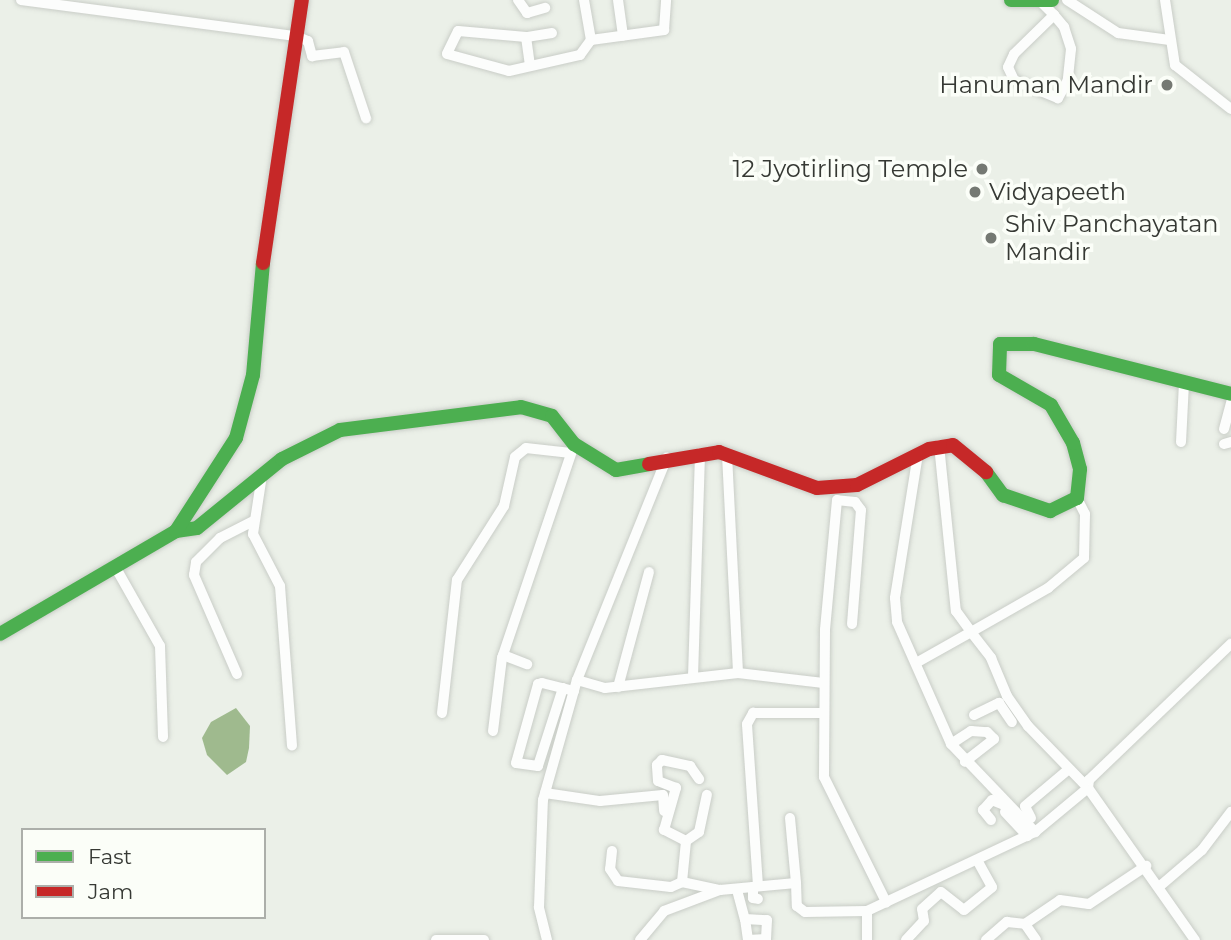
<!DOCTYPE html>
<html>
<head>
<meta charset="utf-8">
<style>
	body { margin:0 }
	#map { position:relative; width:1231px; height:940px; overflow:hidden; background:#ebf0e8; font-family:Montserrat,sans-serif }
	div>[style] { position:absolute }
	[style*='--x'] { left:calc(var(--x)*1px); top:calc(var(--y)*1px); width:calc(var(--w)*1px); rotate:calc(var(--a)*1deg) }
	.water>* { inset:0; background:#9fba8e }
	.roads { filter:drop-shadow(0 0 2px #c9cdc7) drop-shadow(0 0 2px #c9cdc7) }
	.street>* { height:10px; margin:-5px; padding:0 5px; transform-origin:5px; border-radius:5px; background:#fcfdfc }
	.fast>* { height:14px; margin:-7px; padding:0 7px; transform-origin:7px; border-radius:7px; background:#4caf50 }
	.jam>* { height:14px; margin:-7px; padding:0 7px; transform-origin:7px; border-radius:7px; background:#c62828 }
	.dots>* { width:19px; height:19px; translate:-50% -50%; box-sizing:border-box; border:4px solid #fbfef8; border-radius:50% }
	span { translate:-50% -50%; white-space:nowrap; text-align:center; line-height:1.15; -webkit-text-stroke:7px #fbfef8; paint-order:stroke }
	.poi-label { font-size:24px; color:#363934 }
	.right { translate:-100% -50%; text-align:right }
	.left { translate:0 -50%; text-align:left }
	.legend { position:absolute; left:21px; top:828px; width:245px; height:91px; box-sizing:border-box; background:#fbfef8; border:2px solid #acafaa; margin:0; padding:9px 12px; list-style:none; font-size:21px; color:#363934 }
	.legend li { display:flex; align-items:center; gap:14px; height:35px }
	.legend b { width:35px; border:2px solid #acafaa }
</style>
</head>
<body>
<div id="map">
	<div class="water">
		<div style="clip-path:polygon(236px 708px,250px 726px,249px 748px,246px 762px,227px 775px,207px 755px,202px 738px,211px 722px)"></div>
	</div>
	<div class="roads">
		<div class="street">
			<div style="--x:21;--y:0;--w:277;--a:7.5"></div>
			<div style="--x:296;--y:36;--w:13;--a:23"></div>
			<div style="--x:308;--y:41;--w:16;--a:75"></div>
			<div style="--x:312;--y:56;--w:32;--a:-7"></div>
			<div style="--x:344;--y:52;--w:70;--a:71.6"></div>
			<div style="--x:518;--y:0;--w:16;--a:55"></div>
			<div style="--x:527;--y:13;--w:19;--a:-16"></div>
			<div style="--x:584;--y:0;--w:41;--a:80.1"></div>
			<div style="--x:591;--y:40;--w:74;--a:-7.8"></div>
			<div style="--x:664;--y:30;--w:30;--a:-86"></div>
			<div style="--x:618;--y:0;--w:36;--a:82"></div>
			<div style="--x:1067;--y:0;--w:61;--a:32.9"></div>
			<div style="--x:1118;--y:33;--w:52;--a:7.7"></div>
			<div style="--x:1165;--y:0;--w:66;--a:81.3"></div>
			<div style="--x:1175;--y:65;--w:71;--a:38.2"></div>
			<div style="--x:1043;--y:4;--w:16;--a:45"></div>
			<div style="--x:1054;--y:15;--w:16;--a:50"></div>
			<div style="--x:1064;--y:27;--w:23;--a:72"></div>
			<div style="--x:1071;--y:49;--w:31;--a:96"></div>
			<div style="--x:1068;--y:80;--w:21;--a:119"></div>
			<div style="--x:1058;--y:98;--w:48;--a:-157.8"></div>
			<div style="--x:1014;--y:80;--w:14;--a:-115"></div>
			<div style="--x:1008;--y:67;--w:14;--a:-65"></div>
			<div style="--x:1014;--y:54;--w:56;--a:-44.3"></div>
			<div style="--x:552;--y:33;--w:26;--a:171"></div>
			<div style="--x:526;--y:37;--w:68;--a:-175"></div>
			<div style="--x:458;--y:31;--w:25;--a:116"></div>
			<div style="--x:447;--y:54;--w:64;--a:15.3"></div>
			<div style="--x:509;--y:71;--w:73;--a:-12.7"></div>
			<div style="--x:580;--y:55;--w:19;--a:-54"></div>
			<div style="--x:526;--y:37;--w:28;--a:82"></div>
			<div style="--x:1224;--y:429;--w:28;--a:-75"></div>
			<div style="--x:1181;--y:442;--w:59;--a:-87.1"></div>
			<div style="--x:1224;--y:444;--w:7;--a:-16"></div>
			<div style="--x:939;--y:445;--w:167;--a:84.2"></div>
			<div style="--x:956;--y:611;--w:26;--a:54"></div>
			<div style="--x:971;--y:632;--w:89;--a:-29.7"></div>
			<div style="--x:1048;--y:588;--w:47;--a:-39.8"></div>
			<div style="--x:1084;--y:558;--w:44;--a:-88.7"></div>
			<div style="--x:1085;--y:514;--w:18;--a:-117"></div>
			<div style="--x:918;--y:454;--w:146;--a:99.1"></div>
			<div style="--x:895;--y:598;--w:24;--a:85"></div>
			<div style="--x:897;--y:622;--w:133;--a:66.1"></div>
			<div style="--x:951;--y:744;--w:122;--a:46.3"></div>
			<div style="--x:727;--y:455;--w:218;--a:87.1"></div>
			<div style="--x:262;--y:475;--w:60;--a:98.7"></div>
			<div style="--x:253;--y:534;--w:59;--a:62.6"></div>
			<div style="--x:280;--y:586;--w:160;--a:85.7"></div>
			<div style="--x:117;--y:570;--w:87;--a:60.5"></div>
			<div style="--x:160;--y:646;--w:91;--a:88.1"></div>
			<div style="--x:852;--y:624;--w:114;--a:-85.5"></div>
			<div style="--x:861;--y:510;--w:10;--a:-127"></div>
			<div style="--x:855;--y:502;--w:18;--a:-174"></div>
			<div style="--x:837;--y:500;--w:131;--a:95.3"></div>
			<div style="--x:825;--y:630;--w:147;--a:90.4"></div>
			<div style="--x:824;--y:777;--w:140;--a:63.6"></div>
			<div style="--x:503;--y:655;--w:26;--a:21"></div>
			<div style="--x:916;--y:663;--w:63;--a:-29.4"></div>
			<div style="--x:971;--y:632;--w:33;--a:52"></div>
			<div style="--x:991;--y:658;--w:41;--a:67.2"></div>
			<div style="--x:1007;--y:696;--w:37;--a:55"></div>
			<div style="--x:1028;--y:726;--w:86;--a:45.9"></div>
			<div style="--x:1088;--y:788;--w:186;--a:54.9"></div>
			<div style="--x:237;--y:674;--w:108;--a:-113.5"></div>
			<div style="--x:194;--y:575;--w:13;--a:-81"></div>
			<div style="--x:196;--y:562;--w:34;--a:-45"></div>
			<div style="--x:220;--y:538;--w:38;--a:-27"></div>
			<div style="--x:693;--y:677;--w:224;--a:-88.2"></div>
			<div style="--x:577;--y:680;--w:29;--a:16"></div>
			<div style="--x:605;--y:688;--w:134;--a:-6.4"></div>
			<div style="--x:738;--y:673;--w:86;--a:6.7"></div>
			<div style="--x:618;--y:687;--w:119;--a:-74.9"></div>
			<div style="--x:563;--y:688;--w:82;--a:107.8"></div>
			<div style="--x:538;--y:766;--w:22;--a:-172"></div>
			<div style="--x:516;--y:763;--w:82;--a:-74.4"></div>
			<div style="--x:538;--y:684;--w:4;--a:-14"></div>
			<div style="--x:542;--y:683;--w:33;--a:14"></div>
			<div style="--x:442;--y:713;--w:134;--a:-83.6"></div>
			<div style="--x:457;--y:580;--w:88;--a:-57.6"></div>
			<div style="--x:504;--y:506;--w:50;--a:-77.3"></div>
			<div style="--x:515;--y:457;--w:14;--a:-39"></div>
			<div style="--x:526;--y:448;--w:45;--a:6.3"></div>
			<div style="--x:974;--y:715;--w:28;--a:-26"></div>
			<div style="--x:999;--y:703;--w:23;--a:56"></div>
			<div style="--x:493;--y:731;--w:74;--a:-83"></div>
			<div style="--x:502;--y:658;--w:222;--a:-71.3"></div>
			<div style="--x:951;--y:744;--w:24;--a:-33"></div>
			<div style="--x:971;--y:731;--w:16;--a:4"></div>
			<div style="--x:987;--y:732;--w:10;--a:45"></div>
			<div style="--x:994;--y:739;--w:37;--a:142"></div>
			<div style="--x:545;--y:793;--w:56;--a:8.3"></div>
			<div style="--x:600;--y:801;--w:63;--a:-5.4"></div>
			<div style="--x:663;--y:795;--w:16;--a:86"></div>
			<div style="--x:1005;--y:812;--w:33;--a:47"></div>
			<div style="--x:790;--y:818;--w:65;--a:84.7"></div>
			<div style="--x:1031;--y:818;--w:13;--a:-117"></div>
			<div style="--x:1025;--y:806;--w:57;--a:-40.1"></div>
			<div style="--x:991;--y:820;--w:13;--a:-129"></div>
			<div style="--x:983;--y:810;--w:13;--a:-48"></div>
			<div style="--x:992;--y:800;--w:18;--a:22"></div>
			<div style="--x:686;--y:841;--w:16;--a:-35"></div>
			<div style="--x:699;--y:832;--w:38;--a:-78"></div>
			<div style="--x:612;--y:851;--w:18;--a:96"></div>
			<div style="--x:610;--y:869;--w:14;--a:56"></div>
			<div style="--x:618;--y:881;--w:53;--a:6.5"></div>
			<div style="--x:671;--y:887;--w:12;--a:-24"></div>
			<div style="--x:682;--y:882;--w:39;--a:12"></div>
			<div style="--x:682;--y:882;--w:41;--a:-84.4"></div>
			<div style="--x:686;--y:841;--w:25;--a:-153"></div>
			<div style="--x:664;--y:830;--w:44;--a:-74.1"></div>
			<div style="--x:676;--y:788;--w:19;--a:-159"></div>
			<div style="--x:658;--y:781;--w:16;--a:-94"></div>
			<div style="--x:657;--y:765;--w:7;--a:-45"></div>
			<div style="--x:662;--y:760;--w:29;--a:12"></div>
			<div style="--x:690;--y:766;--w:16;--a:55"></div>
			<div style="--x:758;--y:886;--w:162;--a:-93.9"></div>
			<div style="--x:747;--y:724;--w:13;--a:-61"></div>
			<div style="--x:753;--y:713;--w:70;--a:0"></div>
			<div style="--x:1160;--y:886;--w:55;--a:-40.6"></div>
			<div style="--x:1202;--y:850;--w:48;--a:-52.7"></div>
			<div style="--x:753;--y:887;--w:11;--a:90"></div>
			<div style="--x:753;--y:898;--w:5;--a:11"></div>
			<div style="--x:737;--y:890;--w:30;--a:75"></div>
			<div style="--x:745;--y:919;--w:22;--a:3"></div>
			<div style="--x:767;--y:920;--w:19;--a:93"></div>
			<div style="--x:766;--y:939;--w:18;--a:177"></div>
			<div style="--x:748;--y:940;--w:21;--a:-98"></div>
			<div style="--x:867;--y:911;--w:29;--a:90"></div>
			<div style="--x:1025;--y:924;--w:42;--a:-34.4"></div>
			<div style="--x:1060;--y:900;--w:29;--a:8"></div>
			<div style="--x:1089;--y:904;--w:69;--a:-33.7"></div>
			<div style="--x:436;--y:940;--w:48;--a:0"></div>
			<div style="--x:547;--y:940;--w:34;--a:-104"></div>
			<div style="--x:539;--y:907;--w:107;--a:-87.9"></div>
			<div style="--x:543;--y:800;--w:125;--a:-74.2"></div>
			<div style="--x:577;--y:680;--w:240;--a:-68"></div>
			<div style="--x:640;--y:940;--w:38;--a:-50"></div>
			<div style="--x:664;--y:911;--w:60;--a:-20.6"></div>
			<div style="--x:720;--y:890;--w:76;--a:-5.3"></div>
			<div style="--x:796;--y:883;--w:23;--a:88"></div>
			<div style="--x:797;--y:906;--w:10;--a:37"></div>
			<div style="--x:805;--y:912;--w:62;--a:-0.9"></div>
			<div style="--x:867;--y:911;--w:186;--a:-25.2"></div>
			<div style="--x:1035;--y:832;--w:69;--a:-39.7"></div>
			<div style="--x:1088;--y:788;--w:8;--a:-83"></div>
			<div style="--x:1089;--y:780;--w:197;--a:-43.8"></div>
			<div style="--x:906;--y:940;--w:26;--a:-47"></div>
			<div style="--x:924;--y:921;--w:12;--a:-99"></div>
			<div style="--x:922;--y:909;--w:25;--a:-42"></div>
			<div style="--x:941;--y:892;--w:29;--a:38"></div>
			<div style="--x:964;--y:910;--w:36;--a:-39"></div>
			<div style="--x:992;--y:887;--w:31;--a:-119"></div>
			<div style="--x:986;--y:940;--w:28;--a:-41"></div>
			<div style="--x:1007;--y:922;--w:18;--a:6"></div>
			<div style="--x:1025;--y:924;--w:19;--a:55"></div>
		</div>
		<div class="fast">
			<div style="--x:1011;--y:0;--w:41;--a:0"></div>
			<div style="--x:986;--y:472;--w:29;--a:54"></div>
			<div style="--x:1003;--y:495;--w:50;--a:18.8"></div>
			<div style="--x:1050;--y:511;--w:30;--a:-26"></div>
			<div style="--x:1077;--y:498;--w:29;--a:-84"></div>
			<div style="--x:1080;--y:469;--w:27;--a:-105"></div>
			<div style="--x:1073;--y:443;--w:44;--a:-120.1"></div>
			<div style="--x:1051;--y:405;--w:60;--a:-150"></div>
			<div style="--x:999;--y:375;--w:31;--a:-88"></div>
			<div style="--x:1000;--y:344;--w:34;--a:0"></div>
			<div style="--x:1034;--y:344;--w:203;--a:14.2"></div>
			<div style="--x:176;--y:531;--w:21;--a:-8"></div>
			<div style="--x:197;--y:528;--w:109;--a:-39.1"></div>
			<div style="--x:282;--y:459;--w:65;--a:-26.6"></div>
			<div style="--x:340;--y:430;--w:182;--a:-7.2"></div>
			<div style="--x:521;--y:407;--w:32;--a:16"></div>
			<div style="--x:552;--y:416;--w:36;--a:52"></div>
			<div style="--x:574;--y:444;--w:49;--a:31.8"></div>
			<div style="--x:616;--y:470;--w:34;--a:-10"></div>
			<div style="--x:0;--y:634;--w:204;--a:-30.3"></div>
			<div style="--x:176;--y:531;--w:111;--a:-57.2"></div>
			<div style="--x:236;--y:438;--w:65;--a:-74.9"></div>
			<div style="--x:253;--y:375;--w:112;--a:-84.9"></div>
		</div>
		<div class="jam">
			<div style="--x:263;--y:263;--w:266;--a:-81.6"></div>
			<div style="--x:649;--y:464;--w:71;--a:-9.7"></div>
			<div style="--x:719;--y:452;--w:104;--a:20.2"></div>
			<div style="--x:817;--y:488;--w:40;--a:-4.3"></div>
			<div style="--x:857;--y:485;--w:80;--a:-26.6"></div>
			<div style="--x:929;--y:449;--w:24;--a:-9"></div>
			<div style="--x:953;--y:445;--w:43;--a:39.3"></div>
		</div>
	</div>
	<div class="dots">
		<div style="left:1167px;top:85px;background:#757973"></div>
		<div style="left:982px;top:169px;background:#757973"></div>
		<div style="left:975px;top:192px;background:#757973"></div>
		<div style="left:991px;top:238px;background:#757973"></div>
	</div>
	<div class="poi-label">
		<span class="right" style="left:1153px;top:85px">Hanuman Mandir</span>
		<span class="right" style="left:968px;top:169px">12 Jyotirling Temple</span>
		<span class="left" style="left:989px;top:192px">Vidyapeeth</span>
		<span class="left" style="left:1005px;top:238px">Shiv Panchayatan<br>Mandir</span>
	</div>
	<ul class="legend">
	<li><b style="height:9px;background:#4caf50"></b>Fast</li>
	<li><b style="height:9px;background:#c62828"></b>Jam</li>
	</ul>
</div>
</body>
</html>
